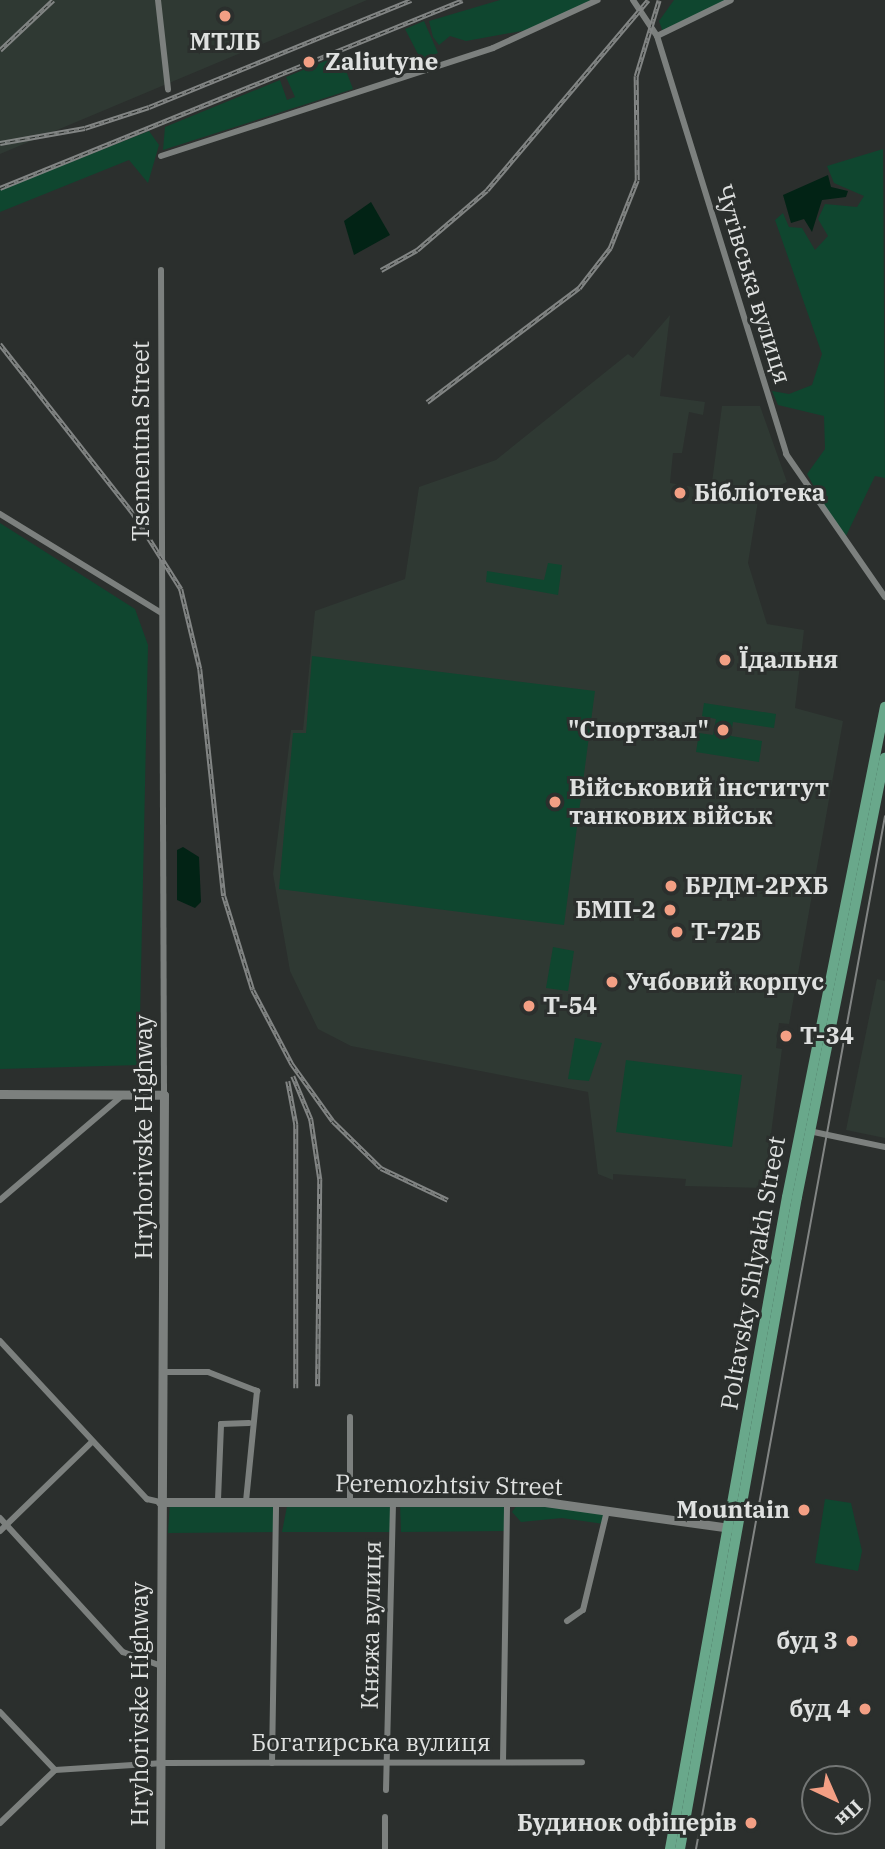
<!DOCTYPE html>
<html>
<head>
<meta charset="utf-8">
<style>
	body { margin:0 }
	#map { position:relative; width:885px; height:1849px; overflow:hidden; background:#2b2f2d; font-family:"IBM Plex Serif",serif }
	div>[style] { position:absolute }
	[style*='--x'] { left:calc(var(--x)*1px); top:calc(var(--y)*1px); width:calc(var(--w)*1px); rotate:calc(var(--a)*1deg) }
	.built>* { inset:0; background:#2f3933 }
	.green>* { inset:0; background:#0f462f }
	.water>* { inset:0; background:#022315 }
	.street>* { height:6px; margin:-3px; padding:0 3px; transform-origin:3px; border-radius:3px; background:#7c807e }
	.secondary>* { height:9px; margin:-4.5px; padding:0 4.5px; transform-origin:4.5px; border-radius:4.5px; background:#7c807e }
	.primary>* { height:10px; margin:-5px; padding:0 5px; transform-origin:5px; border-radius:5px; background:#69a88b }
	.tram>* { height:2px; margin:-1px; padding:0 1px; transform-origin:1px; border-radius:1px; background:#828584 }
	.rail>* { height:4.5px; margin-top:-2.25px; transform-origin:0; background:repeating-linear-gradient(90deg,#2b2f2d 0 5px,#828584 0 10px); box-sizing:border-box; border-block:2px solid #828584 }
	.dots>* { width:19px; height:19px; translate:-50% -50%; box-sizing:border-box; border:4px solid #2b2f2d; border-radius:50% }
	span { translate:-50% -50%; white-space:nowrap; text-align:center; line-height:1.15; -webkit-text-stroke:6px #2b2f2d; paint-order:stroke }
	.poi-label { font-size:24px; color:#dfe1e0; font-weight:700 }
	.left { translate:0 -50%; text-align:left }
	.right { translate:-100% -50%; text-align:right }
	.street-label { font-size:24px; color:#dfe1e0 }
	.north { position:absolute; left:801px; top:1765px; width:70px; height:70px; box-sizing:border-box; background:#2b2f2d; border:2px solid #737675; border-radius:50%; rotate:136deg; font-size:19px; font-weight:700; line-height:28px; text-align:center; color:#dfe1e0 }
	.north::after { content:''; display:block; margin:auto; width:24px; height:32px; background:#f39f84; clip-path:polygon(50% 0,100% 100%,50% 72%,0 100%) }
</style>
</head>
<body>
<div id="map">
	<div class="built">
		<div style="clip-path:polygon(0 0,367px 0,0 154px)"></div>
		<div style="clip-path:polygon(670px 315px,660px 396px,705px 402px,703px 415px,689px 412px,682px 453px,673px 453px,670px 483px,711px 490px,722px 406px,760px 406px,787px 482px,759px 495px,748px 563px,767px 624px,804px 630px,795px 708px,843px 721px,789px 1024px,779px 1023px,776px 1048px,782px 1049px,764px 1188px,685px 1186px,686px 1179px,613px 1174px,613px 1180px,598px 1174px,588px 1092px,351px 1046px,318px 1029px,290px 971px,273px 874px,291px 730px,303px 730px,315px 611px,405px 579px,419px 487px,496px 460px,628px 354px,633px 358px)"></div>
		<div style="clip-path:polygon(877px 979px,885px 981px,885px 1138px,846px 1130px)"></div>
	</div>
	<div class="green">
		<div style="clip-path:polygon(500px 0,591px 0,538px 28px,466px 41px,450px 36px,439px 45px,433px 37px,429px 21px)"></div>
		<div style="clip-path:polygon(674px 0,732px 0,664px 35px,659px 21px)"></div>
		<div style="clip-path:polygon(424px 21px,438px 53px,421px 60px,405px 29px)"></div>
		<div style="clip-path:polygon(340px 55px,353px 89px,163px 150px,165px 127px,280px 80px,287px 100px,295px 97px,286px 77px)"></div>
		<div style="clip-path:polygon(149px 131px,159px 145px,148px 183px,129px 160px,0 212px,0 190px)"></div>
		<div style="clip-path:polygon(883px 149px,885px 478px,875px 476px,844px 540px,807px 474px,825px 449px,824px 416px,778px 405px,772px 391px,789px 394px,812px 385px,822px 354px,775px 220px,783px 213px,789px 227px,802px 228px,815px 250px,828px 236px,818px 219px,825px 204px,857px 207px,864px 196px,834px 183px,827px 166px)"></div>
		<div style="clip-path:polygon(0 523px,135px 609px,148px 645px,139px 1065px,0 1069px)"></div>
		<div style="clip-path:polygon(548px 563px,562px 565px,558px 595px,486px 582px,487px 571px,544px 580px)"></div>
		<div style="clip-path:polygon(312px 656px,595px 691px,564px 925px,279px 889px,293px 733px,306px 733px)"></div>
		<div style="clip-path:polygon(704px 703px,776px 714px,774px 728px,733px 722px,731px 736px,762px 741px,759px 762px,696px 752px,699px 733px,713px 735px,716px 719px,702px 716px)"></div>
		<div style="clip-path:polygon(553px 947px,574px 951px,568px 991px,546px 988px)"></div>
		<div style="clip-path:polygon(575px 1038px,602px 1043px,589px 1081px,568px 1079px)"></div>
		<div style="clip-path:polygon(626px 1060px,742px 1075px,732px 1147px,616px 1132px)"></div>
		<div style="clip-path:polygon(825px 1499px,851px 1503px,862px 1551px,858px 1571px,815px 1563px)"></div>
		<div style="clip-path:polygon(276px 1501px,276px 1532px,168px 1533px,170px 1502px)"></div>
		<div style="clip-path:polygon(288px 1501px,393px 1502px,392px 1532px,282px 1532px)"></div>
		<div style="clip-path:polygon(400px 1502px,499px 1502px,507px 1510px,507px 1531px,401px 1532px)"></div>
		<div style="clip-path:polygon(519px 1502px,607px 1511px,604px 1524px,562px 1518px,521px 1522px,512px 1512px)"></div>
	</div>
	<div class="water">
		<div style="clip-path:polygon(828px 175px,831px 187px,848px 191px,846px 197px,822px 200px,812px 232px,804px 219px,791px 223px,783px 195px)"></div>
		<div style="clip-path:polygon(371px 202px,390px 235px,354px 255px,344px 221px)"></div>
		<div style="clip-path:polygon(183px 847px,199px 857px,201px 902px,195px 908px,177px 900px,177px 850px)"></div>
	</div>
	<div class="street">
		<div style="--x:158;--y:0;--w:90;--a:83.6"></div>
		<div style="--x:633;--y:0;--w:43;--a:56.3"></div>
		<div style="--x:657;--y:36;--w:437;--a:72.8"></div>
		<div style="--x:786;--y:454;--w:174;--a:55.3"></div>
		<div style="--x:657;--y:36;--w:82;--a:-25.9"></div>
		<div style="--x:161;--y:156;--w:349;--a:-18"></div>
		<div style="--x:493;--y:48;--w:115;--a:-24.6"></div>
		<div style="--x:161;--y:270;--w:825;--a:89.79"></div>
		<div style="--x:0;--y:514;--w:188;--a:31.5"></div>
		<div style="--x:809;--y:1131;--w:78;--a:11.9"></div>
		<div style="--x:0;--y:1200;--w:162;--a:-40.5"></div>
		<div style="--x:0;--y:1341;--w:216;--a:47.1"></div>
		<div style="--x:147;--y:1499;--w:13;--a:13"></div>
		<div style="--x:162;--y:1372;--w:46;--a:0"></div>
		<div style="--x:208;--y:1372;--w:53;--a:21.2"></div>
		<div style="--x:257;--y:1391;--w:111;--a:95.7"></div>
		<div style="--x:350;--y:1417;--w:85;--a:90"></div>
		<div style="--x:218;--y:1500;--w:76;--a:-87.7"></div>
		<div style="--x:221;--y:1424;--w:28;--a:-2"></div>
		<div style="--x:0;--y:1518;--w:182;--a:47.5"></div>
		<div style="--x:123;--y:1652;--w:38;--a:20"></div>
		<div style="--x:0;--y:1531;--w:128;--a:-44.1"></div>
		<div style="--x:567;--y:1621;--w:19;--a:-35"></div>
		<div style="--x:583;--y:1610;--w:102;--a:-76.4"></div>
		<div style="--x:0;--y:1712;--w:80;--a:46.5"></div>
		<div style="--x:503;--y:1762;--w:260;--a:-89.1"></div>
		<div style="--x:272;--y:1763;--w:262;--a:-89.1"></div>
		<div style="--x:386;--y:1790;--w:288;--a:-88.6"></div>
		<div style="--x:0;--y:1823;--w:76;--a:-43.9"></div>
		<div style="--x:55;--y:1770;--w:109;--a:-3.7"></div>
		<div style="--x:164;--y:1763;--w:418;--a:-0.1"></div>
		<div style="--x:385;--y:1849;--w:32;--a:-90"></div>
	</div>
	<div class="secondary">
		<div style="--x:0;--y:1094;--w:164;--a:0.3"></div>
		<div style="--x:164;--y:1095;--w:754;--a:90.3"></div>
		<div style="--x:160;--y:1502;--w:385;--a:0"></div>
		<div style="--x:545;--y:1502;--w:188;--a:8"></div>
	</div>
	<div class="primary">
		<div style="--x:670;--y:1849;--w:662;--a:-79.83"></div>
		<div style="--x:787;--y:1197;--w:500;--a:-78.7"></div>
		<div style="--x:680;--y:1849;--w:662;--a:-79.83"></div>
		<div style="--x:797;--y:1197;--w:448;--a:-78.7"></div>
	</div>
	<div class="tram">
		<div style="--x:696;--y:1849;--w:1050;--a:-79.63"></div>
	</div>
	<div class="rail">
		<div style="--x:0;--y:50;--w:73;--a:-43.3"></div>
		<div style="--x:0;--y:143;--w:86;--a:-10"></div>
		<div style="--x:85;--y:128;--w:67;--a:-18.2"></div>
		<div style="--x:149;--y:107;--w:283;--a:-22.2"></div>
		<div style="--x:0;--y:188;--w:499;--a:-22.1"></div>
		<div style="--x:381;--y:270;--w:41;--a:-29.1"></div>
		<div style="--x:417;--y:250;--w:92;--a:-40.6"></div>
		<div style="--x:487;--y:190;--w:249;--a:-49.7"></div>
		<div style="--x:0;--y:344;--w:215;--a:51.8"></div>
		<div style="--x:133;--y:513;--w:90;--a:57.7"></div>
		<div style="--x:181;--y:589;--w:82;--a:76.6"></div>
		<div style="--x:200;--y:669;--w:228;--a:84"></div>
		<div style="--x:224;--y:896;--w:98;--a:72.9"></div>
		<div style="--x:253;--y:990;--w:84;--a:62.2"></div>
		<div style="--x:292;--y:1064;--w:70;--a:54.3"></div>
		<div style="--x:333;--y:1121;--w:67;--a:44.4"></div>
		<div style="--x:381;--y:1168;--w:74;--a:25.5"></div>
		<div style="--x:427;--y:402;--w:190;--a:-36.9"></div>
		<div style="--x:579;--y:288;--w:51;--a:-52.2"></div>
		<div style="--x:610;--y:248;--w:73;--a:-68.3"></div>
		<div style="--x:637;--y:180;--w:104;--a:-90.6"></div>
		<div style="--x:636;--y:76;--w:79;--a:-73.2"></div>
		<div style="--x:293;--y:1076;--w:47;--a:67.3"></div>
		<div style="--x:311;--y:1119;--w:61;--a:81.5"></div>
		<div style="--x:320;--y:1179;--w:207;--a:90.6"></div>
		<div style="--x:288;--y:1081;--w:44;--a:79.5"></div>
		<div style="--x:296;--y:1124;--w:264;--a:90"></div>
	</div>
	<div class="dots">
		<div style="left:225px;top:16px;background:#f39f84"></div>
		<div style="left:309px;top:62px;background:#f39f84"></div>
		<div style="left:680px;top:493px;background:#f39f84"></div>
		<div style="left:725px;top:660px;background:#f39f84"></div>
		<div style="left:723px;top:730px;background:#f39f84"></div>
		<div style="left:555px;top:802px;background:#f39f84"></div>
		<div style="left:671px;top:886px;background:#f39f84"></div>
		<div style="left:670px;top:910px;background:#f39f84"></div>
		<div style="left:677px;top:932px;background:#f39f84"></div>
		<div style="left:612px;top:982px;background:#f39f84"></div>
		<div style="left:529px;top:1006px;background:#f39f84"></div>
		<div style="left:786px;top:1036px;background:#f39f84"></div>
		<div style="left:804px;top:1510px;background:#f39f84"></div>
		<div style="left:852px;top:1641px;background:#f39f84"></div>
		<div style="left:865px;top:1709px;background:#f39f84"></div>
		<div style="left:751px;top:1823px;background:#f39f84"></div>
	</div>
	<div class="poi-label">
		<span style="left:225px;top:42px">МТЛБ</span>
		<span class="left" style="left:325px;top:62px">Zaliutyne</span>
		<span class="left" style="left:694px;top:493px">Бібліотека</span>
		<span class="left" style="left:739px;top:660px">Їдальня</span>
		<span class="right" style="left:709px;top:730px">"Спортзал"</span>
		<span class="left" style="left:569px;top:802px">Військовий інститут<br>танкових військ</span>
		<span class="left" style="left:685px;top:886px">БРДМ-2РХБ</span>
		<span class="right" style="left:656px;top:910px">БМП-2</span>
		<span class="left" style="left:691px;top:932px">Т-72Б</span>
		<span class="left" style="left:626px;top:982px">Учбовий корпус</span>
		<span class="left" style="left:543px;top:1006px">Т-54</span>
		<span class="left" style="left:800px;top:1036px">T-34</span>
		<span class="right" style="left:790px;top:1510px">Mountain</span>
		<span class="right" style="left:838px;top:1641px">буд 3</span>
		<span class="right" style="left:851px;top:1709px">буд 4</span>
		<span class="right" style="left:737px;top:1823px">Будинок офіцерів</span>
	</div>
	<div class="street-label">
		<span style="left:753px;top:284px;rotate:73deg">Чутівська вулиця</span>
		<span style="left:141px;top:441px;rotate:-90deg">Tsementna Street</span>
		<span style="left:144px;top:1137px;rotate:-90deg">Hryhorivske Highway</span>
		<span style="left:753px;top:1273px;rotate:-80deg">Poltavsky Shlyakh Street</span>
		<span style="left:449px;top:1485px;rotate:1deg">Peremozhtsiv Street</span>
		<span style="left:371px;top:1625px;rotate:-89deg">Княжа вулиця</span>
		<span style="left:140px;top:1704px;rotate:-90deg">Hryhorivske Highway</span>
		<span style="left:371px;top:1743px">Богатирська вулиця</span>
	</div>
	<div class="north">Пн</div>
</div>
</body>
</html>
